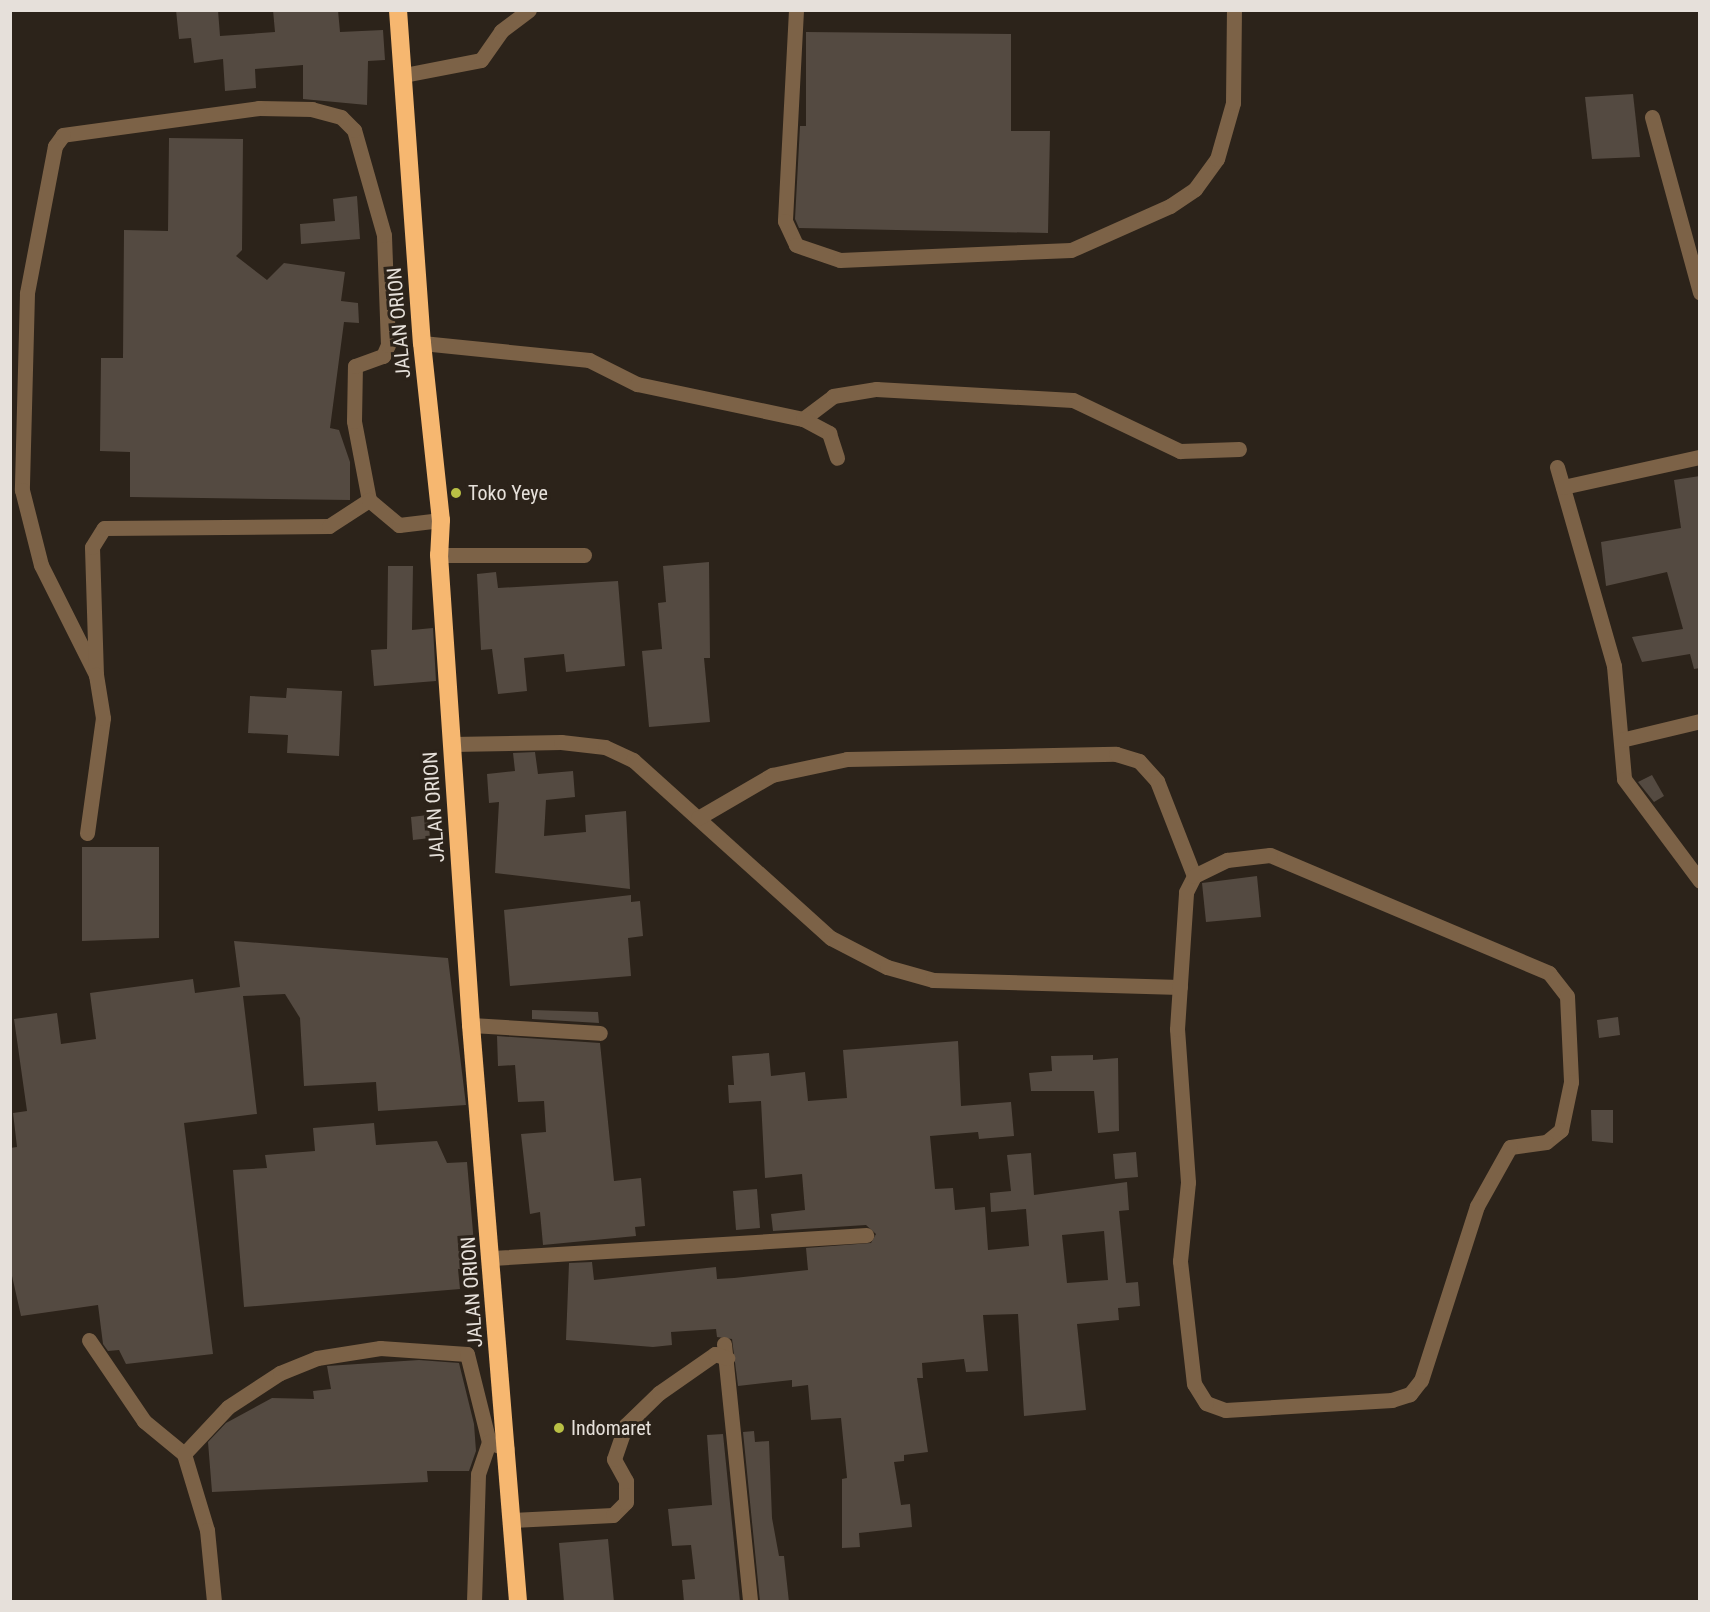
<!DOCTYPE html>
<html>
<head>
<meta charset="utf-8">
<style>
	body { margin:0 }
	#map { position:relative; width:1710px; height:1612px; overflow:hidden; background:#2c231a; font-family:"Roboto Condensed",sans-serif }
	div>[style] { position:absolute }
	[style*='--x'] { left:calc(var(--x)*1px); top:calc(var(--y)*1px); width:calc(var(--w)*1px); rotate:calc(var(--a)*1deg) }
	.building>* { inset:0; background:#544a41 }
	.minor>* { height:15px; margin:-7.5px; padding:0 7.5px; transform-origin:7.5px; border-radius:7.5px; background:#7c6247 }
	.highway>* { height:18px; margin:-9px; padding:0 9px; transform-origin:9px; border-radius:9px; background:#f6b770 }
	.dots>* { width:16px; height:16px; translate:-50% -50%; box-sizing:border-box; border:3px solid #2c231a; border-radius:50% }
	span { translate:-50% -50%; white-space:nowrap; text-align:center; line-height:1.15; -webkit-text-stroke:6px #2c231a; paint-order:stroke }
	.street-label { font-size:20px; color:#e6e0da }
	.poi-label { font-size:20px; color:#e6e0da }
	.left { translate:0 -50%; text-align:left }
	.frame { position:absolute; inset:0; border:12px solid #e6e0da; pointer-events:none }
</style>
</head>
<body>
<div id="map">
	<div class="building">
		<div style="clip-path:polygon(176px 10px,218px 10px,220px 36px,275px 32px,273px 10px,338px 10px,340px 32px,383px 30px,385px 60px,368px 61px,367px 105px,303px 99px,303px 65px,255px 69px,256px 88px,225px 91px,223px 59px,194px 63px,191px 38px,179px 39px)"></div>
		<div style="clip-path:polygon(806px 32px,1011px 34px,1011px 131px,1050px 131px,1048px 233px,799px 228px,795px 219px,800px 126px,806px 126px)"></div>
		<div style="clip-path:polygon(1633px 94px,1640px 157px,1592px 159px,1585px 97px)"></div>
		<div style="clip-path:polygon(169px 138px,243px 139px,242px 250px,236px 256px,267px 280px,284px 263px,345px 272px,341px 301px,358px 303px,359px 323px,344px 322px,330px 428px,339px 430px,350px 462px,350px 500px,130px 497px,130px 452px,100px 451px,101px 358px,123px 358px,124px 230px,168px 231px)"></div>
		<div style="clip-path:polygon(357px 196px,360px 239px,301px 244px,300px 224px,335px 221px,333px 199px)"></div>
		<div style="clip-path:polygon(1700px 476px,1700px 668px,1694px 669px,1690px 654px,1642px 662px,1632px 637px,1683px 629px,1667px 572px,1606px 586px,1601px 542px,1681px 528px,1674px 480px)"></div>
		<div style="clip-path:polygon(709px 562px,710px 658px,704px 658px,710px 722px,649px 727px,642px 651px,662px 649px,658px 603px,666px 602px,663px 566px)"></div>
		<div style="clip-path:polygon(388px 566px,413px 566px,412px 630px,433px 628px,436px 681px,374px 686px,371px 650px,387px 649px)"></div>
		<div style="clip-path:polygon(496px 572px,498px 588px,618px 581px,625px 666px,566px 672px,564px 654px,524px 658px,527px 691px,498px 694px,492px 649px,481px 650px,477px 574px)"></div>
		<div style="clip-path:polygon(287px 688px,342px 691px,339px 756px,287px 753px,288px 735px,248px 733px,250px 696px,286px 698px)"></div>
		<div style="clip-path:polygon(535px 752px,538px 774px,573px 771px,575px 797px,546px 800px,544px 836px,586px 832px,585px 815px,626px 811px,630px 889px,495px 873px,499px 802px,489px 803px,487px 774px,515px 771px,513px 753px)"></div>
		<div style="clip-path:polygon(1652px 775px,1664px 796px,1654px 802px,1638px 782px)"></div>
		<div style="clip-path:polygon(428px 815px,430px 838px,413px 840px,411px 817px)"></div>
		<div style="clip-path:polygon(82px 847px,159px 847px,159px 938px,82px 941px)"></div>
		<div style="clip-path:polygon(1257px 876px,1261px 917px,1206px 922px,1202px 883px)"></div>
		<div style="clip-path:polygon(631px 895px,631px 902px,640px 901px,643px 936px,628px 938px,631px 976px,510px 986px,504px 910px)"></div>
		<div style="clip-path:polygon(234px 941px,448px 958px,466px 1105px,378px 1111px,376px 1082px,304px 1086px,300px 1018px,285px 994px,243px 996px,257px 1114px,184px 1123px,213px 1354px,126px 1364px,119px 1350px,108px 1351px,103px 1344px,98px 1305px,21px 1316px,10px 1267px,10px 1148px,17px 1147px,13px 1113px,27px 1111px,14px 1019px,57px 1013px,61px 1044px,96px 1039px,90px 993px,193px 979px,195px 993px,240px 987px)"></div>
		<div style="clip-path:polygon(532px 1010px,598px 1012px,599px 1023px,532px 1019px)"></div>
		<div style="clip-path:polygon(1618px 1017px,1620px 1035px,1599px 1038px,1597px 1020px)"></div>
		<div style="clip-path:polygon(497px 1036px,600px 1043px,614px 1181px,641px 1178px,645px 1226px,635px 1227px,636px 1236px,543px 1245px,540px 1212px,530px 1214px,521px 1134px,546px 1132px,544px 1101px,518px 1102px,515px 1065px,498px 1066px)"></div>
		<div style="clip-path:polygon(evenodd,958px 1041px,961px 1106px,1011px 1102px,1014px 1136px,979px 1139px,978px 1132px,930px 1136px,935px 1189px,953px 1188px,955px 1210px,985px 1207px,988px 1250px,1029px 1246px,1026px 1209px,991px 1212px,990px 1193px,1011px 1191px,1007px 1155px,1031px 1153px,1034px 1195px,1127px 1182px,1129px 1210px,1119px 1211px,1126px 1283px,1138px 1282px,1140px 1306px,1118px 1308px,1119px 1320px,1077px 1324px,1086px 1410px,1024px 1416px,1018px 1314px,983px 1315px,988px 1371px,966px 1372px,964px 1359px,922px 1363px,923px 1378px,917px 1378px,928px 1452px,904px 1455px,904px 1461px,894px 1462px,901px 1505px,910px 1504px,912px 1527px,859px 1533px,860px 1547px,842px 1548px,842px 1479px,847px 1478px,841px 1418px,811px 1420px,808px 1385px,792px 1387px,792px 1380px,738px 1386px,732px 1339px,717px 1337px,716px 1329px,671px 1332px,672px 1345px,653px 1347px,566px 1340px,569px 1263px,592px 1262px,594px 1280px,716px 1267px,717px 1279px,734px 1278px,808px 1270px,806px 1248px,871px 1243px,876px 1234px,866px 1225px,773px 1231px,771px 1214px,805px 1210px,802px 1174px,765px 1178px,761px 1101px,729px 1103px,728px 1085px,734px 1085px,732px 1056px,769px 1053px,771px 1076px,805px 1072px,808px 1101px,847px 1098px,843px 1050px,958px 1041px,1104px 1231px,1108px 1280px,1067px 1283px,1062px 1235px,1104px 1231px)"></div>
		<div style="clip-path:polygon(1093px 1055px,1093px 1060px,1118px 1058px,1119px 1131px,1098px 1133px,1094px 1091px,1031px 1091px,1029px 1073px,1052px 1071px,1051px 1056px)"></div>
		<div style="clip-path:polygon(1591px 1110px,1613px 1110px,1613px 1143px,1592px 1141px)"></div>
		<div style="clip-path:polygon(374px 1123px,376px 1145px,437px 1141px,447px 1163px,467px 1162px,476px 1267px,458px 1269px,460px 1289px,244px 1307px,233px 1170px,267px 1168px,265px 1155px,315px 1151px,313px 1128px)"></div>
		<div style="clip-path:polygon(1136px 1152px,1138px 1177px,1115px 1179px,1113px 1154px)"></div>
		<div style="clip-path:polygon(757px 1189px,760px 1228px,736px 1230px,733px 1191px)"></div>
		<div style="clip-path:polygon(419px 1360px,459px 1363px,474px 1424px,476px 1451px,469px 1471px,427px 1471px,428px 1482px,212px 1492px,208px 1442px,226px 1423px,272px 1398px,314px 1399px,313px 1391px,331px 1389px,327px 1366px)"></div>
		<div style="clip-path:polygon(754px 1431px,755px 1442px,769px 1441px,772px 1518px,779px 1556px,784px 1556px,789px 1602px,760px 1602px,743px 1432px)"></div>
		<div style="clip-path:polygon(723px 1434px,740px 1602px,684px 1602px,682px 1580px,695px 1579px,691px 1545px,672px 1546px,668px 1509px,712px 1505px,707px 1435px)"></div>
		<div style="clip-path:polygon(608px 1539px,614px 1602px,564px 1602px,559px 1543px)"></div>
	</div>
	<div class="minor">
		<div style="--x:796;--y:10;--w:211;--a:93"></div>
		<div style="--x:785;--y:221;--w:26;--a:65"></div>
		<div style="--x:796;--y:245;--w:46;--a:18.8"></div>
		<div style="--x:840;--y:260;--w:231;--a:-2.5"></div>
		<div style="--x:1071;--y:250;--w:108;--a:-24"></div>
		<div style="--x:1170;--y:206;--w:30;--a:-34"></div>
		<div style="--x:1195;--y:189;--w:37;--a:-54"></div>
		<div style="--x:1217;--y:159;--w:58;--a:-74.1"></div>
		<div style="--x:1233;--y:103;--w:93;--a:-89.4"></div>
		<div style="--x:404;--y:75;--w:78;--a:-11"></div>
		<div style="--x:481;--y:60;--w:35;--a:-55"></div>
		<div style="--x:501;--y:31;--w:35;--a:-37"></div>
		<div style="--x:1652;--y:117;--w:182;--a:74.7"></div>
		<div style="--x:422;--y:343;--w:168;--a:5.8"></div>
		<div style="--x:589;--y:360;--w:54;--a:26.6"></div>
		<div style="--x:637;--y:384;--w:170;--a:11.9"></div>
		<div style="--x:803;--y:419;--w:38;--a:-37"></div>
		<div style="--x:833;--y:396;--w:44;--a:-9.2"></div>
		<div style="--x:876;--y:389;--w:197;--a:3.2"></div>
		<div style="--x:1073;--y:400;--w:119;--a:25.5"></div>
		<div style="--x:1180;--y:451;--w:59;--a:-1.9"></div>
		<div style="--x:803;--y:419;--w:30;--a:28"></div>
		<div style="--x:829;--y:433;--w:26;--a:72"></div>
		<div style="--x:1557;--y:467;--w:207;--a:74"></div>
		<div style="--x:1614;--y:666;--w:113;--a:84.9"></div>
		<div style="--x:1624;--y:779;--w:127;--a:53.3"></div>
		<div style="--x:1563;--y:487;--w:140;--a:-12.4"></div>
		<div style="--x:369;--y:500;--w:80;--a:-100.8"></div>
		<div style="--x:354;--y:421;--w:55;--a:-89"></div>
		<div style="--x:355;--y:366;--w:30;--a:-20"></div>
		<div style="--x:383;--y:356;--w:12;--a:-66"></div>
		<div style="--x:388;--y:345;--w:110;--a:-92.1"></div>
		<div style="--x:384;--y:235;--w:109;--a:-105.9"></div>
		<div style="--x:354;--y:130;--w:18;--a:-135"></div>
		<div style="--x:341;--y:117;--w:30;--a:-165"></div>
		<div style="--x:312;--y:109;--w:53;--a:-178.9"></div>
		<div style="--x:259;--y:108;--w:198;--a:172.2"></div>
		<div style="--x:63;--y:135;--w:14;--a:126"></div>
		<div style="--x:55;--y:146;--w:150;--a:100.8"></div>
		<div style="--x:27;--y:293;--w:197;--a:91.5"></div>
		<div style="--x:22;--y:490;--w:77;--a:75.8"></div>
		<div style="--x:41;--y:565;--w:123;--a:63.4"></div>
		<div style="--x:96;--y:675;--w:128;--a:-91.8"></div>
		<div style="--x:92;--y:547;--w:22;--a:-58"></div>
		<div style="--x:104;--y:528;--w:225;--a:-0.5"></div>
		<div style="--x:329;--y:526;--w:48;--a:-33"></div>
		<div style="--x:369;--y:500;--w:39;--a:40"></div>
		<div style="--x:399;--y:525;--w:42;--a:-6.8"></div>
		<div style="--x:439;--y:555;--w:145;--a:0"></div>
		<div style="--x:1621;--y:740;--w:81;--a:-13.5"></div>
		<div style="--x:452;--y:744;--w:109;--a:-1.1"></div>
		<div style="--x:561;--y:742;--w:44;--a:6.5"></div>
		<div style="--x:605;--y:747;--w:31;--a:25"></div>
		<div style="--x:633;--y:760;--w:266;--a:42"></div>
		<div style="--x:831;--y:938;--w:63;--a:27.4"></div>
		<div style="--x:887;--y:967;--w:48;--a:15.8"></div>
		<div style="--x:933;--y:980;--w:247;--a:1.6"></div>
		<div style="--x:698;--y:818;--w:86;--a:-30.2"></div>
		<div style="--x:772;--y:775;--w:77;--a:-12"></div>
		<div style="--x:847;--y:759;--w:269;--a:-1.1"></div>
		<div style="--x:1116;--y:754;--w:24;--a:17"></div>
		<div style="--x:1139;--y:761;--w:27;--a:48"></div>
		<div style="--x:1157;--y:781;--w:102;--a:68.7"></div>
		<div style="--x:87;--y:833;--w:116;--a:-82.1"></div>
		<div style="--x:103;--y:718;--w:44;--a:-99.2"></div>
		<div style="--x:1270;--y:855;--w:303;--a:22.9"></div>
		<div style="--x:1549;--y:973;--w:29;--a:52"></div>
		<div style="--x:1567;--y:996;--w:86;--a:87.3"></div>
		<div style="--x:1571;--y:1082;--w:49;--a:101.8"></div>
		<div style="--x:1561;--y:1130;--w:19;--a:141"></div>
		<div style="--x:1546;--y:1142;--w:36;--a:172"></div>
		<div style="--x:1510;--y:1147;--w:68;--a:119.2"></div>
		<div style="--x:1477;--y:1206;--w:183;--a:107.8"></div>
		<div style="--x:1421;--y:1380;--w:18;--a:128"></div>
		<div style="--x:1410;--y:1394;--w:19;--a:162"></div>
		<div style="--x:1392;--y:1400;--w:167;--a:176.6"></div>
		<div style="--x:1225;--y:1410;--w:20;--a:-160"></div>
		<div style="--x:1206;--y:1403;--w:22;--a:-122"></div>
		<div style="--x:1194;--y:1384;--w:124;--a:-96.5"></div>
		<div style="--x:1180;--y:1261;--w:79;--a:-84.2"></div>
		<div style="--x:1188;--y:1182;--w:153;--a:-94.1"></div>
		<div style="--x:1177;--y:1029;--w:137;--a:-86.2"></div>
		<div style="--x:1186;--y:892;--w:18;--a:-63"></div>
		<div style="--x:1194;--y:876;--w:37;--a:-26"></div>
		<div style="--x:1227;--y:860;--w:43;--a:-6.6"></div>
		<div style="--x:471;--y:1025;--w:129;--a:3.5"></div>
		<div style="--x:492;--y:1258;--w:375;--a:-3.5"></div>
		<div style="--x:89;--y:1340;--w:98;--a:55.8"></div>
		<div style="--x:144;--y:1421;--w:52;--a:39.5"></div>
		<div style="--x:184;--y:1454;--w:79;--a:73.2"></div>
		<div style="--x:207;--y:1530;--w:72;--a:84.4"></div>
		<div style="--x:724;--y:1344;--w:259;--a:84.2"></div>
		<div style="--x:184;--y:1454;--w:64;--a:-46.9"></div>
		<div style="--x:228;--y:1407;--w:62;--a:-33.2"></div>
		<div style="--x:280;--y:1373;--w:40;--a:-22"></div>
		<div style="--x:317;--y:1358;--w:64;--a:-9"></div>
		<div style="--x:380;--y:1348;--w:87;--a:3.9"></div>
		<div style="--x:467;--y:1354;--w:91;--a:76"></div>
		<div style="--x:489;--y:1442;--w:19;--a:21"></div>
		<div style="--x:512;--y:1520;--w:101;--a:-2.8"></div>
		<div style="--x:613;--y:1515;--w:18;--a:-45"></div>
		<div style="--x:626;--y:1502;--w:21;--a:-90"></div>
		<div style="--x:626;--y:1481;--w:25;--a:-119"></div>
		<div style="--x:614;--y:1459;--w:36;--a:-71"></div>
		<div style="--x:626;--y:1425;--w:46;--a:-44.1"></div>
		<div style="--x:659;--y:1393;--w:68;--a:-34.9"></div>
		<div style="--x:715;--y:1354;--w:13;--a:18"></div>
		<div style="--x:474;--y:1602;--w:128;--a:-88.2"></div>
		<div style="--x:478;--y:1474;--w:34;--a:-71"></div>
	</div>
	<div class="highway">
		<div style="--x:398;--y:10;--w:334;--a:85.9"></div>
		<div style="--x:422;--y:343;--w:178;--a:83.9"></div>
		<div style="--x:441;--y:520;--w:35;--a:93"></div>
		<div style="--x:439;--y:555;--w:471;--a:86.1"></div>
		<div style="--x:471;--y:1025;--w:579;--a:85.34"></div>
	</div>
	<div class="dots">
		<div style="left:456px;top:493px;background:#bac045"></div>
		<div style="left:559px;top:1428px;background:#bac045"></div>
	</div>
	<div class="street-label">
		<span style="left:399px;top:323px;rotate:-95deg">JALAN ORION</span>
		<span style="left:434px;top:807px;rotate:-94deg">JALAN ORION</span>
		<span style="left:472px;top:1292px;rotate:-94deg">JALAN ORION</span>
	</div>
	<div class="poi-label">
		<span class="left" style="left:468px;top:493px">Toko Yeye</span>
		<span class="left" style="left:571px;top:1428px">Indomaret</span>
	</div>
	<div class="frame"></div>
</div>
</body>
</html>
